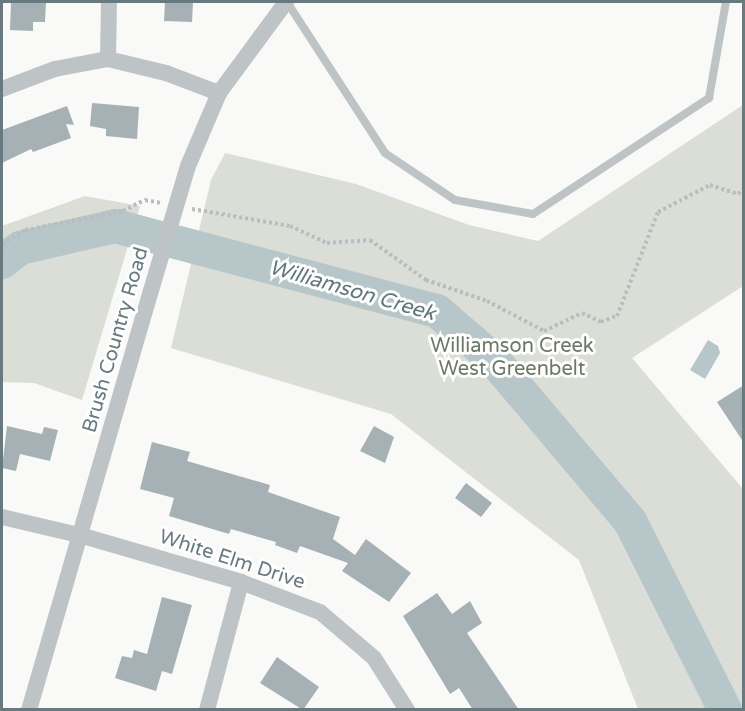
<!DOCTYPE html>
<html>
<head>
<meta charset="utf-8">
<style>
	body { margin:0 }
	#map { position:relative; width:745px; height:711px; overflow:hidden; background:#f9f9f7; font-family:"Varela Round",sans-serif }
	div>[style] { position:absolute }
	[style*='--x'] { left:calc(var(--x)*1px); top:calc(var(--y)*1px); width:calc(var(--w)*1px); rotate:calc(var(--a)*1deg) }
	.green>* { inset:0; background:#daded6 }
	.water>* { inset:0; background:#b7c6c8 }
	.river>* { height:34px; margin:-17px; padding:0 17px; transform-origin:17px; border-radius:17px; background:#b7c6c8 }
	.building>* { inset:0; background:#a5b1b4 }
	.path>* { height:4px; margin-top:-2px; transform-origin:0; background:repeating-linear-gradient(90deg,#b9bdbf 0 3px,transparent 0 6px) }
	.service>* { height:8px; margin:-4px; padding:0 4px; transform-origin:4px; border-radius:4px; background:#bec4c6 }
	.minor>* { height:16px; margin:-8px; padding:0 8px; transform-origin:8px; border-radius:8px; background:#bec4c6 }
	.minor-bridge>* { height:16px; margin:-8px; padding:0 8px; transform-origin:8px; border-radius:8px; background:#bec4c6 }
	span { translate:-50% -50%; white-space:nowrap; text-align:center; line-height:1.15; -webkit-text-stroke:6px #fff; paint-order:stroke }
	.street-label { font-size:20px; color:#667a80 }
	.park-label { font-size:20px; color:#6c7865 }
	.water-label { font-size:21px; color:#60787a; font-style:italic }
	.frame { position:absolute; inset:0; border:3px solid #667a80; pointer-events:none }
</style>
</head>
<body>
<div id="map">
	<div class="green">
		<div style="clip-path:polygon(743px 105px,743px 286px,632px 358px,743px 489px,743px 709px,638px 709px,579px 560px,391px 414px,171px 348px,211px 180px,225px 153px,356px 184px,469px 225px,538px 241px)"></div>
		<div style="clip-path:polygon(85px 196px,140px 206px,82px 400px,34px 383px,2px 382px,2px 226px)"></div>
	</div>
	<div class="water">
		<div style="clip-path:polygon(708px 340px,718px 346px,720px 353px,705px 379px,690px 370px)"></div>
	</div>
	<div class="river">
		<div style="--x:2;--y:262;--w:23;--a:-38"></div>
		<div style="--x:20;--y:248;--w:98;--a:-13"></div>
		<div style="--x:115;--y:226;--w:333;--a:14.8"></div>
		<div style="--x:437;--y:311;--w:74;--a:40.6"></div>
		<div style="--x:493;--y:359;--w:212;--a:49.8"></div>
		<div style="--x:630;--y:521;--w:212;--a:63.3"></div>
	</div>
	<div class="building">
		<div style="clip-path:polygon(11px 2px,46px 2px,45px 22px,33px 22px,33px 31px,10px 30px)"></div>
		<div style="clip-path:polygon(165px 2px,193px 2px,192px 22px,164px 21px)"></div>
		<div style="clip-path:polygon(92px 103px,139px 107px,137px 139px,106px 136px,106px 129px,90px 126px)"></div>
		<div style="clip-path:polygon(67px 106px,74px 125px,66px 124px,71px 138px,33px 152px,31px 149px,2px 163px,2px 130px)"></div>
		<div style="clip-path:polygon(744px 385px,744px 443px,717px 402px)"></div>
		<div style="clip-path:polygon(7px 426px,42px 434px,44px 427px,58px 430px,50px 461px,20px 454px,16px 471px,2px 468px)"></div>
		<div style="clip-path:polygon(374px 426px,394px 437px,385px 463px,360px 451px)"></div>
		<div style="clip-path:polygon(152px 442px,190px 452px,187px 461px,270px 485px,268px 492px,340px 517px,333px 539px,355px 555px,366px 539px,411px 573px,389px 602px,342px 571px,348px 563px,300px 546px,297px 553px,275px 545px,276px 542px,231px 529px,229px 534px,169px 516px,174px 498px,140px 489px)"></div>
		<div style="clip-path:polygon(466px 483px,492px 503px,481px 517px,455px 498px)"></div>
		<div style="clip-path:polygon(437px 593px,452px 614px,470px 601px,482px 623px,467px 633px,519px 710px,473px 710px,459px 688px,450px 694px,403px 616px)"></div>
		<div style="clip-path:polygon(162px 597px,192px 605px,172px 674px,162px 671px,156px 691px,115px 678px,122px 656px,132px 658px,134px 650px,147px 654px)"></div>
		<div style="clip-path:polygon(277px 657px,319px 687px,303px 710px,260px 683px)"></div>
	</div>
	<div class="path">
		<div style="--x:192;--y:209;--w:99;--a:9.8"></div>
		<div style="--x:290;--y:226;--w:41;--a:24.7"></div>
		<div style="--x:327;--y:243;--w:43;--a:-4"></div>
		<div style="--x:370;--y:240;--w:69;--a:35.5"></div>
		<div style="--x:426;--y:280;--w:65;--a:19"></div>
		<div style="--x:487;--y:301;--w:64;--a:27.8"></div>
		<div style="--x:544;--y:331;--w:42;--a:-25.3"></div>
		<div style="--x:582;--y:313;--w:21;--a:25"></div>
		<div style="--x:601;--y:322;--w:17;--a:-21"></div>
		<div style="--x:617;--y:316;--w:112;--a:-68.5"></div>
		<div style="--x:658;--y:212;--w:59;--a:-27.4"></div>
		<div style="--x:710;--y:185;--w:29;--a:18"></div>
		<div style="--x:738;--y:194;--w:8;--a:-40"></div>
		<div style="--x:2;--y:244;--w:27;--a:-31"></div>
		<div style="--x:25;--y:230;--w:100;--a:-11"></div>
		<div style="--x:123;--y:211;--w:25;--a:-27"></div>
		<div style="--x:145;--y:200;--w:16;--a:11"></div>
	</div>
	<div class="service">
		<div style="--x:287;--y:2;--w:180;--a:57"></div>
		<div style="--x:385;--y:153;--w:84;--a:33.9"></div>
		<div style="--x:455;--y:200;--w:79;--a:10.2"></div>
		<div style="--x:533;--y:214;--w:211;--a:-33.4"></div>
		<div style="--x:709;--y:98;--w:97;--a:-80"></div>
	</div>
	<div class="minor">
		<div style="--x:108;--y:59;--w:57;--a:-89"></div>
		<div style="--x:2;--y:89;--w:57;--a:-20.7"></div>
		<div style="--x:55;--y:69;--w:54;--a:-10.7"></div>
		<div style="--x:108;--y:59;--w:60;--a:13.6"></div>
		<div style="--x:166;--y:73;--w:57;--a:20.7"></div>
		<div style="--x:188;--y:166;--w:79;--a:-67"></div>
		<div style="--x:219;--y:93;--w:113;--a:-53.6"></div>
		<div style="--x:2;--y:517;--w:83;--a:13.2"></div>
		<div style="--x:83;--y:536;--w:165;--a:16.2"></div>
		<div style="--x:241;--y:582;--w:85;--a:20.8"></div>
		<div style="--x:320;--y:612;--w:71;--a:40.4"></div>
		<div style="--x:374;--y:658;--w:62;--a:57.6"></div>
		<div style="--x:29;--y:710;--w:405;--a:-73.8"></div>
		<div style="--x:207;--y:710;--w:132;--a:-75.1"></div>
	</div>
	<div class="minor-bridge">
		<div style="--x:142;--y:321;--w:162;--a:-73.5"></div>
	</div>
	<div class="street-label">
		<span style="left:116px;top:340px;rotate:-74deg">Brush Country Road</span>
		<span style="left:232px;top:560px;rotate:18deg">White Elm Drive</span>
	</div>
	<div class="park-label">
		<span style="left:512px;top:358px">Williamson Creek<br>West Greenbelt</span>
	</div>
	<div class="water-label">
		<span style="left:352px;top:291px;rotate:16deg">Williamson Creek</span>
	</div>
	<div class="frame"></div>
</div>
</body>
</html>
